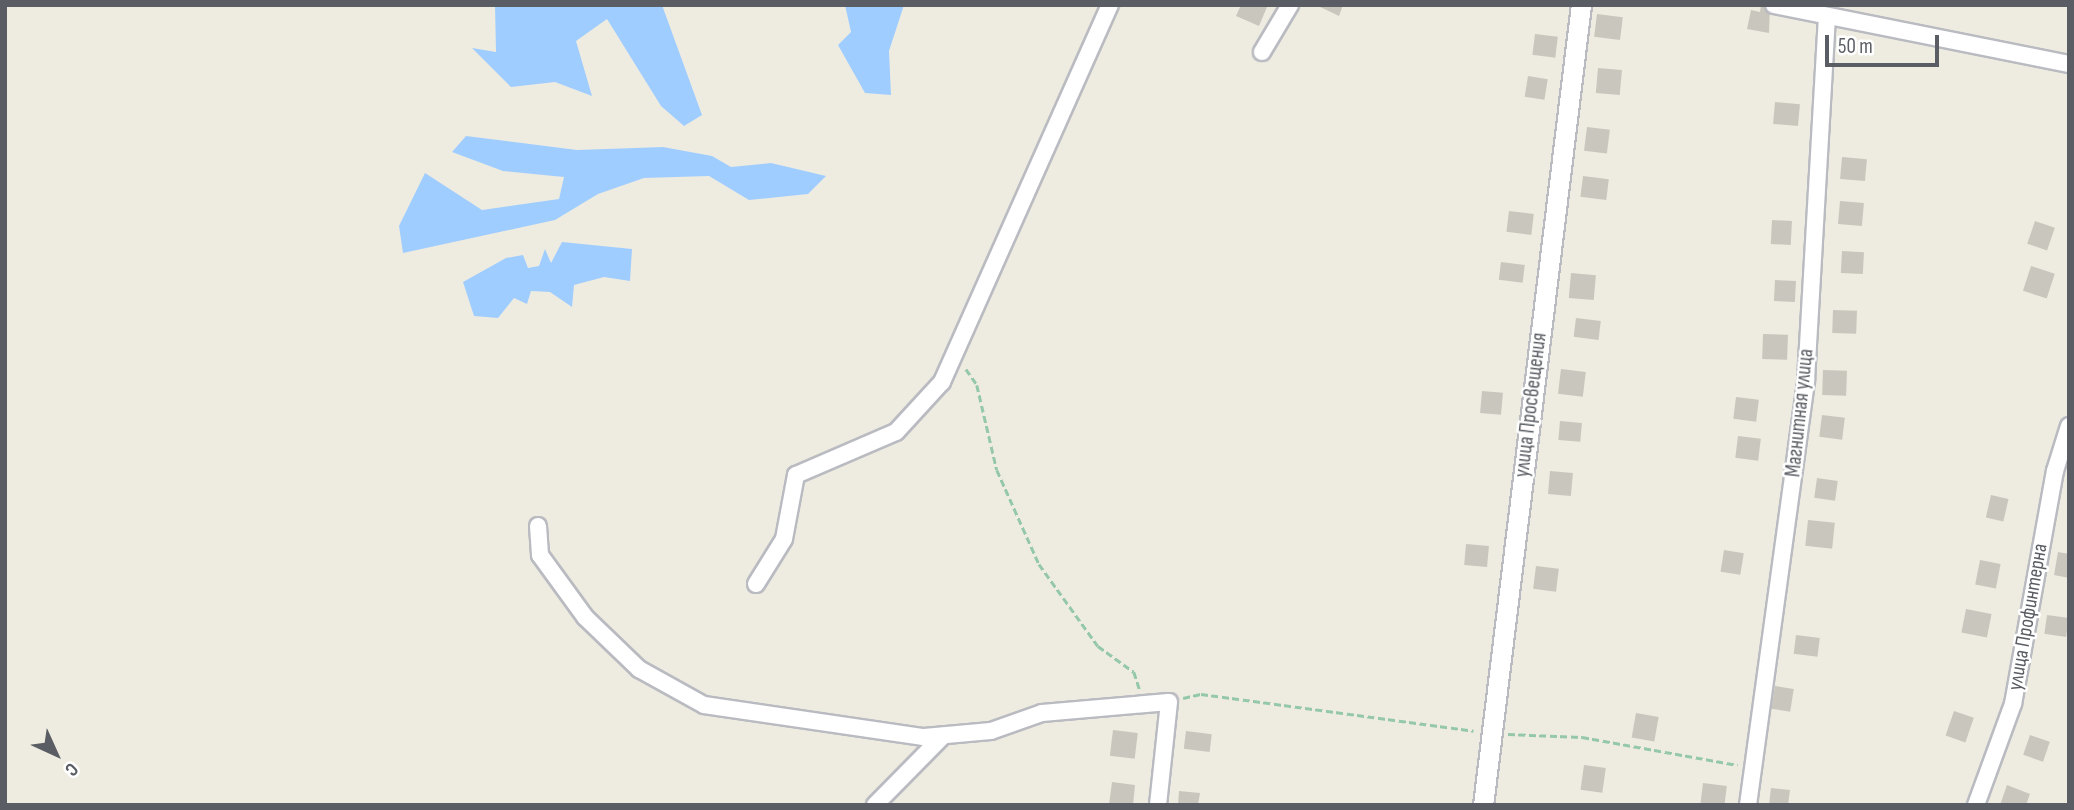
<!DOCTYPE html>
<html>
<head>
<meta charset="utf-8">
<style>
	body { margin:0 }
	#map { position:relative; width:2074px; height:810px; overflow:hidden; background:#eeece1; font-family:"Sofia Sans Condensed",sans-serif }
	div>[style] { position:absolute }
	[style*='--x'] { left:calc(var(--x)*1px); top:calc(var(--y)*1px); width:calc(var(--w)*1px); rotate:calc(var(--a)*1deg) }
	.water>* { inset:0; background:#a0cdff }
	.building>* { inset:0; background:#c9c6be; transform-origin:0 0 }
	.path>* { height:2.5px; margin-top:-1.25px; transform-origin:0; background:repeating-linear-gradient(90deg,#94c8a8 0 7px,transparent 0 10.5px) }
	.roads { filter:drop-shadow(2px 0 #b9bbc1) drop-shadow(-2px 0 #b9bbc1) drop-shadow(0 2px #b9bbc1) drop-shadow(0 -2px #b9bbc1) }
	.minor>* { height:16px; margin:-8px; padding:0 8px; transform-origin:8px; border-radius:8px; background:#fff }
	.tertiary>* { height:19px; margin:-9.5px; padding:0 9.5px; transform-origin:9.5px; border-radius:9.5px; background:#fff }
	span { translate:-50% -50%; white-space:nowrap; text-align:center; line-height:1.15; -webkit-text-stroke:5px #fff; paint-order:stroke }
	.street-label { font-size:21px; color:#5a5d63 }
	.frame { position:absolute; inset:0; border:7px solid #5a5d63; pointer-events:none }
	.north { position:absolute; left:21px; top:719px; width:70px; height:70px; -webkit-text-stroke:5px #fff; paint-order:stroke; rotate:135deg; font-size:19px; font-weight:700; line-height:28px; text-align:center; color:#5a5d63 }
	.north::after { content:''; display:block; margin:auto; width:24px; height:32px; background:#5a5d63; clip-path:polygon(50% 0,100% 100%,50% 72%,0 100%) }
	.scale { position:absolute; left:1825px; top:35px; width:114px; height:32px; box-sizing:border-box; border:4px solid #5a5d63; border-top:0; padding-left:9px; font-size:21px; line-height:24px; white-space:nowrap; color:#5a5d63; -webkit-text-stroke:5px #fff; paint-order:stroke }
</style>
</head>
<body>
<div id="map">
	<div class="water">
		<i style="clip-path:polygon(495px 5px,662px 5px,702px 115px,684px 126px,661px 106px,607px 19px,576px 41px,592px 96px,555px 82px,511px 87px,472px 48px,496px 52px)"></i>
		<i style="clip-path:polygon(845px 5px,904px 5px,889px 51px,891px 95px,865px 93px,838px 45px,851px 32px)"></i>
		<i style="clip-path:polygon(466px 136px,577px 150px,663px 147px,712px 156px,731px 167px,771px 163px,826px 176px,808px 194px,749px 200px,709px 176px,644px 178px,598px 194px,555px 220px,403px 253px,399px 226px,425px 173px,482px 210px,559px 199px,564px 177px,503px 171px,452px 152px)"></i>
		<i style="clip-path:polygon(562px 242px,632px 249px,630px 281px,604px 277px,574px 285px,572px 307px,550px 292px,531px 291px,527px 304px,514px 298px,498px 318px,474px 316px,463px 282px,506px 258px,523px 255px,528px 268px,539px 266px,545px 249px,551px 263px)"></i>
	</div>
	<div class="building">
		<i style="clip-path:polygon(1241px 5px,1267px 7px,1259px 26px,1236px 16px)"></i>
		<i style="clip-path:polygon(1316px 5px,1343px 5px,1339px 16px)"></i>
		<i style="clip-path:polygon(1761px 5px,1770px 6px,1769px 33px,1747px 29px,1751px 10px,1760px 12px)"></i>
		<i style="left:1597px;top:14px;width:26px;height:23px;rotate:7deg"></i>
		<i style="left:1535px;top:34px;width:23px;height:21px;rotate:7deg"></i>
		<i style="left:1598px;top:68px;width:24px;height:25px;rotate:5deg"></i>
		<i style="left:1528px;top:76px;width:20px;height:21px;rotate:9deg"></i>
		<i style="left:1775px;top:102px;width:25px;height:22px;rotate:5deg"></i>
		<i style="left:1587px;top:127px;width:23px;height:24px;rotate:7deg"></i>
		<i style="left:1842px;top:157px;width:25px;height:22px;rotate:5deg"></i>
		<i style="left:1583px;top:176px;width:26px;height:21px;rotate:7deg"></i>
		<i style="left:1840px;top:201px;width:24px;height:23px;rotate:5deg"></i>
		<i style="left:1509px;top:211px;width:25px;height:21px;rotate:7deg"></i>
		<i style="left:1772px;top:220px;width:20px;height:24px;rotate:3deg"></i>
		<i style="left:2035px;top:221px;width:21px;height:24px;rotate:19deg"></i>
		<i style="left:1842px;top:251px;width:22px;height:22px;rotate:3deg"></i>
		<i style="left:1501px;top:262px;width:24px;height:18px;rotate:7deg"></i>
		<i style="left:2031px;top:266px;width:25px;height:26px;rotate:18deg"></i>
		<i style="left:1571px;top:273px;width:25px;height:25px;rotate:5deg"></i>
		<i style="left:1775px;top:280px;width:21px;height:21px;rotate:3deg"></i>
		<i style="left:1833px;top:310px;width:24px;height:23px;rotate:2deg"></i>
		<i style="left:1576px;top:318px;width:25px;height:19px;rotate:7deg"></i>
		<i style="left:1763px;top:334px;width:25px;height:25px;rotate:2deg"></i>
		<i style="left:1561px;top:369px;width:25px;height:25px;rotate:7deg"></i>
		<i style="left:1823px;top:370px;width:24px;height:25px;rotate:2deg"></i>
		<i style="left:1482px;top:391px;width:21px;height:22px;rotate:5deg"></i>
		<i style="left:1736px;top:397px;width:23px;height:22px;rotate:7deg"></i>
		<i style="left:1822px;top:415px;width:23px;height:22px;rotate:7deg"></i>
		<i style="left:1560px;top:421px;width:22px;height:19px;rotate:5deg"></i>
		<i style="left:1738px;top:436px;width:23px;height:22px;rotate:7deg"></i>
		<i style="left:1550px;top:471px;width:23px;height:23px;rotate:5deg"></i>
		<i style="left:1817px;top:478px;width:21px;height:20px;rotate:8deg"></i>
		<i style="left:1991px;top:495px;width:18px;height:23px;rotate:13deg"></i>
		<i style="left:1808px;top:520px;width:27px;height:26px;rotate:6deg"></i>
		<i style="left:1466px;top:544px;width:23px;height:21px;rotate:5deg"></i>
		<i style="left:1724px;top:550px;width:20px;height:22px;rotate:9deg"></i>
		<i style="clip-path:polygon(2058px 552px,2069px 554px,2069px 578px,2054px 575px)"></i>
		<i style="left:1980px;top:560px;width:21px;height:25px;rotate:11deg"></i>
		<i style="left:1536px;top:566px;width:23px;height:23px;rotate:7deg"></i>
		<i style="left:1966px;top:609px;width:26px;height:24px;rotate:11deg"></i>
		<i style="left:2047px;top:615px;width:22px;height:19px;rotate:8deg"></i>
		<i style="left:1796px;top:635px;width:24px;height:19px;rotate:7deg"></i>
		<i style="left:1775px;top:686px;width:19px;height:23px;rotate:9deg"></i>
		<i style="left:1954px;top:711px;width:21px;height:26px;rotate:19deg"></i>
		<i style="left:1636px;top:713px;width:23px;height:25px;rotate:10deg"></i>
		<i style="left:1113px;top:730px;width:25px;height:26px;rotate:7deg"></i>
		<i style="left:1186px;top:731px;width:26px;height:18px;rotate:7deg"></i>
		<i style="left:2030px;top:735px;width:21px;height:21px;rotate:19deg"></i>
		<i style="left:1584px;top:765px;width:22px;height:25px;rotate:8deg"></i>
		<i style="clip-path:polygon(1112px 782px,1135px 785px,1133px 805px,1109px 805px)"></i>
		<i style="left:1703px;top:783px;width:24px;height:20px;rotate:7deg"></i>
		<i style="clip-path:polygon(2007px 785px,2030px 794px,2026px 805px,2000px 805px)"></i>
		<i style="clip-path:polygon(1771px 788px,1790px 790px,1788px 805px,1769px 805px)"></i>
		<i style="clip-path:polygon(1179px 791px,1200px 793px,1198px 805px,1178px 805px)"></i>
	</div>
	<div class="path">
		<i style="--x:966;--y:369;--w:19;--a:55"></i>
		<i style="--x:977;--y:385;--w:87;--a:76.8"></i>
		<i style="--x:997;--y:470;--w:103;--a:65.9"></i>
		<i style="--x:1039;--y:564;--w:101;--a:54.3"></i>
		<i style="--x:1098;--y:646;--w:44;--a:35.8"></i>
		<i style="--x:1134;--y:672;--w:20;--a:72"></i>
		<i style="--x:1183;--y:698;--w:18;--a:-13"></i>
		<i style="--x:1201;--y:694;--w:275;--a:7.7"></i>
		<i style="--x:1508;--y:734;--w:74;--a:2.3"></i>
		<i style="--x:1582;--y:737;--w:158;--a:10.2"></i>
	</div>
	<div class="roads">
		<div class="minor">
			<i style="--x:1774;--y:5;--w:301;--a:11.3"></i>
			<i style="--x:1262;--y:52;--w:55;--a:-59.2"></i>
			<i style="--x:538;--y:526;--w:29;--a:86"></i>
			<i style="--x:540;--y:555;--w:77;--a:54"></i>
			<i style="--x:585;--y:617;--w:75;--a:43.9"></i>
			<i style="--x:639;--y:669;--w:74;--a:29"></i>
			<i style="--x:704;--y:705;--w:222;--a:8.3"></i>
			<i style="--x:924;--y:737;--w:67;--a:-5.1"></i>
			<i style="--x:991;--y:731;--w:54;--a:-19.4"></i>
			<i style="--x:1042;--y:713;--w:127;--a:-5"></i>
			<i style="--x:1169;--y:702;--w:104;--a:96.1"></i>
			<i style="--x:756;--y:584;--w:53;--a:-58.1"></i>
			<i style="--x:784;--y:539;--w:65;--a:-79.4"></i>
			<i style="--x:796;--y:475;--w:109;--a:-23.3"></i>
			<i style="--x:896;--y:432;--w:68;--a:-47.4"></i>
			<i style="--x:942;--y:382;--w:413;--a:-66"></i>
			<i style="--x:875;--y:805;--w:97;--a:-45.4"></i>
			<i style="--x:1748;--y:805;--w:429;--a:-82.2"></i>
			<i style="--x:1806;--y:380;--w:362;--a:-86.7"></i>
			<i style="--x:1976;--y:805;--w:108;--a:-69.9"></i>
			<i style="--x:2013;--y:704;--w:237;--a:-79.8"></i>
			<i style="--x:2055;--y:471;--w:47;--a:-72.7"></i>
		</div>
		<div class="tertiary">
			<i style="--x:1483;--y:805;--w:806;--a:-83.02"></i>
		</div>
	</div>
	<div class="street-label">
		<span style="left:1531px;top:405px;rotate:-83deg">улица Просвещения</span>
		<span style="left:1800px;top:413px;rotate:-84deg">Магнитная улица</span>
		<span style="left:2028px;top:617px;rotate:-80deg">улица Профинтерна</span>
	</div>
	<div class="frame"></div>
	<div class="north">С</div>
	<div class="scale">50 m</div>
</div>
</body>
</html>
